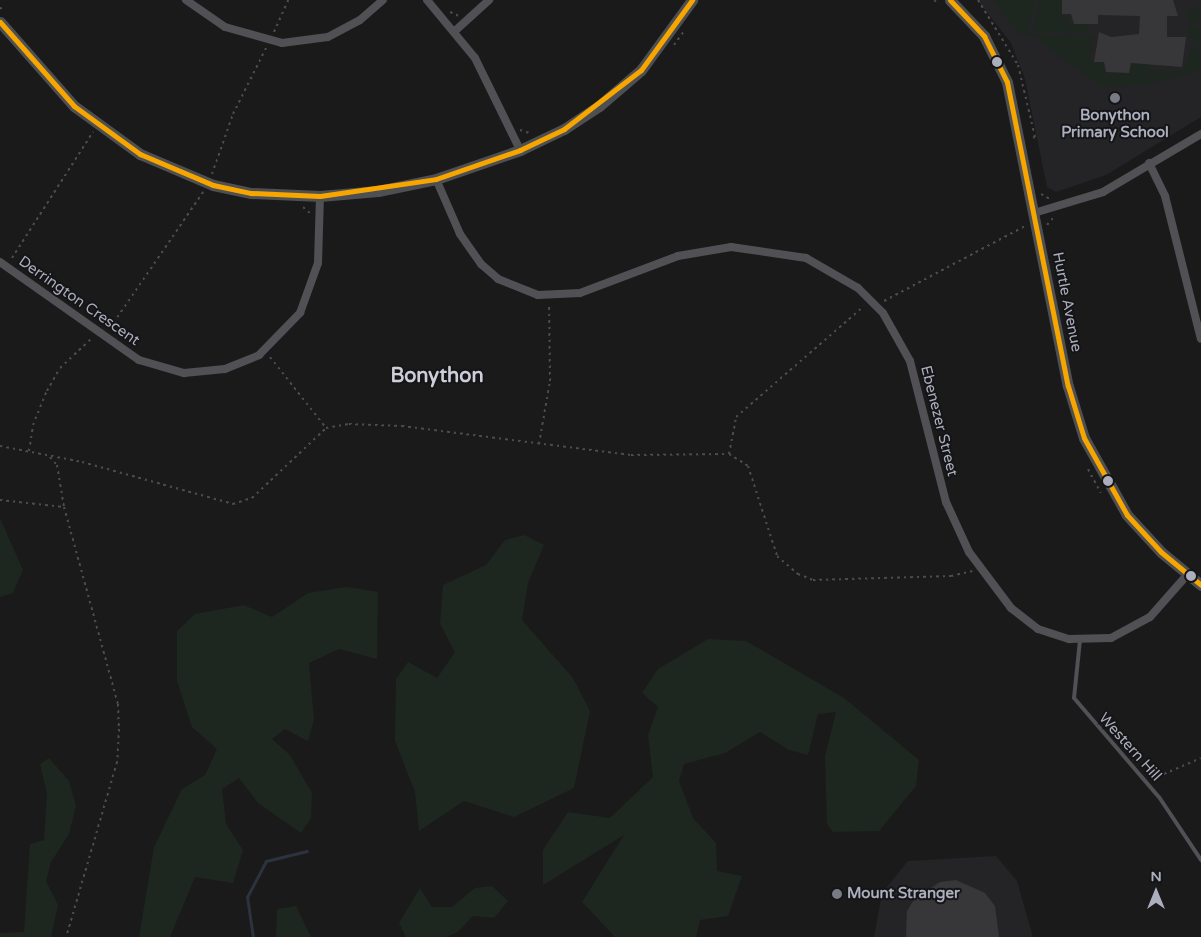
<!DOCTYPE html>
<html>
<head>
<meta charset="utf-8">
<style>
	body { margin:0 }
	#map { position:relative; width:1201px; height:937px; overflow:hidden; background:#1a1a1b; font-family:"Varela Round",sans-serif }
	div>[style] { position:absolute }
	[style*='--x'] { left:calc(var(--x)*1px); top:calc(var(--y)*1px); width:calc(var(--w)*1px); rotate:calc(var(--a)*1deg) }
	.built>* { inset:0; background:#242427 }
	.green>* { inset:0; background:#1e2620 }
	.round { border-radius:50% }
	.stream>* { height:3px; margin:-1.5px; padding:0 1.5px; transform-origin:1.5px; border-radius:1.5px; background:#2c333e }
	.building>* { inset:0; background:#373739 }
	.path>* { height:2px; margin-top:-1px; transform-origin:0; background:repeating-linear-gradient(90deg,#4b4b50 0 2.5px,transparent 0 6.5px) }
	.lane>* { height:4px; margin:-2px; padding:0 2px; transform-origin:2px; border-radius:2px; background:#505055 }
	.street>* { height:8px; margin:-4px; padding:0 4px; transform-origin:4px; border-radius:4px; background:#505055 }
	.secondary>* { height:11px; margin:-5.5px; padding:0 5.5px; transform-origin:5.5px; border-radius:5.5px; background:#4e4f53 }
	.bus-1>* { height:5px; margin:-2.5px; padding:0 2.5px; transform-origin:2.5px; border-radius:2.5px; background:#f7a600 }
	.dots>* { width:14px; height:14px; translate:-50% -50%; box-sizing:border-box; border:2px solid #151417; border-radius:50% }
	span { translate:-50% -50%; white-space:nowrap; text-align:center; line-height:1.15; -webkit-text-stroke:4px #151417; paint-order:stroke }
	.poi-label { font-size:15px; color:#abaebc; font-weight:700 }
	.left { translate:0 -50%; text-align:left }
	.street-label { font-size:15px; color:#abaebc }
	.district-label { font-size:20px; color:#cdced8; font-weight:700 }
	.north { position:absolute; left:1131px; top:867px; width:50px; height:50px; -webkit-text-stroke:4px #151417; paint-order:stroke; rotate:0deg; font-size:14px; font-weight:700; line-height:20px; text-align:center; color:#abaebc }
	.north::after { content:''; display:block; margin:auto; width:18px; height:22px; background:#abaebc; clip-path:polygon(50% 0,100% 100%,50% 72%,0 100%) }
</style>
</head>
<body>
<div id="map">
	<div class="built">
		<i style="clip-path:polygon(977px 0,1201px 0,1201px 117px,1106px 175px,1056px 192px,1047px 187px,1025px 79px,1011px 43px)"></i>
		<i style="clip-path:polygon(996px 856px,1017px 881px,1033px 937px,874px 937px,882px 893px,908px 861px)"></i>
	</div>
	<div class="green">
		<i style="clip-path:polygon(992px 0,1036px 0,1026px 36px,1022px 36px)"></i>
		<i style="clip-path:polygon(1039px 0,1062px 0,1063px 17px,1070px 17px,1070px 24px,1087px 24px,1087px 33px,1032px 31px)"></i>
		<i class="round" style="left:1186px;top:8px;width:16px;height:16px"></i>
		<i style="clip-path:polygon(1188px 26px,1201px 26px,1201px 49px,1188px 35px)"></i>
		<i style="clip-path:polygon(1029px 34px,1094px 36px,1089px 62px,1104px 62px,1104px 70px,1116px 76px,1149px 55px,1149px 70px,1178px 67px,1149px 75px,1185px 69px,1192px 45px,1201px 53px,1201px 70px,1145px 85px,1102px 87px)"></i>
		<i style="clip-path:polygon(0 518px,23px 570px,13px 593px,0 597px)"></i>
		<i style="clip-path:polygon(524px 535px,544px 545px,528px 583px,522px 620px,573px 678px,590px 711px,574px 788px,514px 817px,464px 801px,419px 831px,415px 792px,395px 741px,396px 679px,408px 662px,437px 678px,455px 652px,440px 624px,443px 585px,486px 565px,505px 540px)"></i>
		<i style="clip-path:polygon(347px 587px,378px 592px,377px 659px,339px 649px,309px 663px,314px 720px,308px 741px,285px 729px,272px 739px,290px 755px,312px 793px,311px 818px,301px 833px,258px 803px,239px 778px,222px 789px,226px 824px,243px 850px,233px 883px,195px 877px,170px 937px,139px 937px,154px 847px,182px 789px,205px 775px,217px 749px,192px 727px,177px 681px,177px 631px,195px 614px,244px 605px,272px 617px,308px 593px)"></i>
		<i style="clip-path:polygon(708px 639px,746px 641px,844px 698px,919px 760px,916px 786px,879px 831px,833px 832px,827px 824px,825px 756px,836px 712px,818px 714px,808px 755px,789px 750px,760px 732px,725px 753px,684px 764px,679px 781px,693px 818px,716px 843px,717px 871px,742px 876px,728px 916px,700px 920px,696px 937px,615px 937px,582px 902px,624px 835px,543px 885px,543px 850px,568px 812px,610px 818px,653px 777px,648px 735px,658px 707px,642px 693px,658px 669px)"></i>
		<i style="clip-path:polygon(49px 758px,69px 781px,76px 806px,69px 834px,51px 862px,46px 881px,58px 905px,51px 937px,0 937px,0 933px,24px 932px,30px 844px,44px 840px,47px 794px,40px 764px)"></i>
		<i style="clip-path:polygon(492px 886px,508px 901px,494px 918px,473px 916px,458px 932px,446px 937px,406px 937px,399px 923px,420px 888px,432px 907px,452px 907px,475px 888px)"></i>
		<i style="clip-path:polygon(296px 906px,311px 937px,276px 937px,277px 909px)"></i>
	</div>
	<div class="stream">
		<i style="--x:253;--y:937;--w:40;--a:-98.5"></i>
		<i style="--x:247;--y:897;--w:41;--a:-62.2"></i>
		<i style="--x:266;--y:861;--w:42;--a:-13.7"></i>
	</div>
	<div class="building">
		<i style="clip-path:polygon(1062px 0,1173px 0,1178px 16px,1167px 16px,1167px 37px,1186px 37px,1182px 67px,1131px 63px,1129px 73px,1106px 72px,1104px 62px,1094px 62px,1099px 32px,1111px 37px,1139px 34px,1140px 16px,1098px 15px,1098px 24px,1074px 24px,1071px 14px,1062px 14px)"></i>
		<i style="clip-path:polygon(956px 880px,985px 893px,995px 906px,999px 937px,906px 937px,907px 911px,915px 898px,940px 882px)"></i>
	</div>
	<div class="path">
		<i style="--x:934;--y:0;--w:6;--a:39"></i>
		<i style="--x:978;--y:0;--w:76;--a:58.4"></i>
		<i style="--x:1018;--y:65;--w:74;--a:76.7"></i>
		<i style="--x:1035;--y:137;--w:6;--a:162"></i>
		<i style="--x:0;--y:7;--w:5;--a:53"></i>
		<i style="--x:450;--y:12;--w:10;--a:24"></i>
		<i style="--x:274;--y:32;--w:35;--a:-66"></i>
		<i style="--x:674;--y:45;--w:19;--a:-54"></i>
		<i style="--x:520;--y:130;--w:9;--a:18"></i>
		<i style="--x:212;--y:174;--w:64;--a:-70.7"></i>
		<i style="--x:233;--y:114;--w:74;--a:-63.4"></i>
		<i style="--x:1041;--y:194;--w:10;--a:29"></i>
		<i style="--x:303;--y:207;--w:11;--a:41"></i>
		<i style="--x:1047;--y:225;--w:11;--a:-49"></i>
		<i style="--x:12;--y:258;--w:150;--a:-57.3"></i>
		<i style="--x:884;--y:301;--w:160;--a:-28"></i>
		<i style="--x:110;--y:328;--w:165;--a:-55.6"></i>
		<i style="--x:270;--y:357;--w:90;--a:51.7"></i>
		<i style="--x:539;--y:444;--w:64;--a:-80.1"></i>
		<i style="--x:550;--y:381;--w:78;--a:-90.7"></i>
		<i style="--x:0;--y:446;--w:84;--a:11"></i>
		<i style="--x:82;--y:462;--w:157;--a:15.5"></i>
		<i style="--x:233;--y:504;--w:20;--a:-18"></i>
		<i style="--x:252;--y:498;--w:102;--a:-43.4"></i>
		<i style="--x:326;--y:428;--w:23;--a:-10"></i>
		<i style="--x:349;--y:424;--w:53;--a:2.2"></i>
		<i style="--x:402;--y:426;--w:231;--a:7.2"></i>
		<i style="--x:631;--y:455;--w:98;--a:-0.6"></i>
		<i style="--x:729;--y:454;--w:22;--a:32"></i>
		<i style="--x:748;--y:466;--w:95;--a:72.1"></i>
		<i style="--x:777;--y:556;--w:28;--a:41"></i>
		<i style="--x:798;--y:574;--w:16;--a:22"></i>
		<i style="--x:813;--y:580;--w:138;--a:-1.7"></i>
		<i style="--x:951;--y:576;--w:22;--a:-13"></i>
		<i style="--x:29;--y:451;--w:26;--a:-81"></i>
		<i style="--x:33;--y:425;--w:37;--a:-68"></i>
		<i style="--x:47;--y:391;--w:26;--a:-61"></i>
		<i style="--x:60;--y:368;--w:42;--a:-43.1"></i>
		<i style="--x:729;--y:454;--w:38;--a:-79"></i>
		<i style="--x:736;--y:417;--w:169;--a:-40.9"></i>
		<i style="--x:50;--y:457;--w:11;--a:49"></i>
		<i style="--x:57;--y:465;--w:43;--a:80.5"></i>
		<i style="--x:64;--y:507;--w:204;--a:74.7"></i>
		<i style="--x:118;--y:704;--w:25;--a:88"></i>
		<i style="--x:119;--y:729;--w:33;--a:93"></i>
		<i style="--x:117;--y:762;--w:182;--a:106.2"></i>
		<i style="--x:1088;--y:469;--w:27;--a:62"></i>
		<i style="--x:0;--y:500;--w:64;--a:6.2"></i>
		<i style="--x:1152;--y:779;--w:53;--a:-23.2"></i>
	</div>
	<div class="lane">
		<i style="--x:1080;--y:640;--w:58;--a:95.9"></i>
		<i style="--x:1074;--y:698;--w:130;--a:49.4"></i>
		<i style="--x:1159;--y:797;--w:76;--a:56.3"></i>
	</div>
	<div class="street">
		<i style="--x:186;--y:0;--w:47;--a:34.7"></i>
		<i style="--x:225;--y:27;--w:59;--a:15.7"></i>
		<i style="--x:282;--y:43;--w:46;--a:-7.4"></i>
		<i style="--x:328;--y:37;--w:36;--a:-28"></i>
		<i style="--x:360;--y:20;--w:30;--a:-41"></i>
		<i style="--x:427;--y:0;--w:75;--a:50.4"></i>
		<i style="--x:475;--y:58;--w:102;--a:63.9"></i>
		<i style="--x:456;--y:30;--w:45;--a:-42.3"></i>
		<i style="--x:1149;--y:163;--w:37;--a:64"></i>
		<i style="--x:1165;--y:196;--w:147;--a:75.9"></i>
		<i style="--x:436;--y:179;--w:60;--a:66.4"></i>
		<i style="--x:460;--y:234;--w:37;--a:55"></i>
		<i style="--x:481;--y:264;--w:23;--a:41"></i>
		<i style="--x:498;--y:279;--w:43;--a:21.8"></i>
		<i style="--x:538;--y:295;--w:42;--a:-2.7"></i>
		<i style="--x:580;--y:293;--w:105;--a:-20.7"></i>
		<i style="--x:678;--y:256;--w:54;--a:-9.6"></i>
		<i style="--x:731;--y:247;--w:76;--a:8.3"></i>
		<i style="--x:806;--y:258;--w:60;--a:30"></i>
		<i style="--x:858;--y:288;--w:35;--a:45"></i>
		<i style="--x:883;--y:313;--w:55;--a:60.6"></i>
		<i style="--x:910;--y:361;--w:146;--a:75.7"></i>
		<i style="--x:946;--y:502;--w:55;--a:65.3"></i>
		<i style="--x:969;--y:552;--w:70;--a:53.1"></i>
		<i style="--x:1011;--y:608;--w:34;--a:38"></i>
		<i style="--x:1038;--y:629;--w:33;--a:18"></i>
		<i style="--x:1069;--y:639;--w:42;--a:-1.4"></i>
		<i style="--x:1111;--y:638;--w:44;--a:-28.3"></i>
		<i style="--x:1150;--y:617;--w:56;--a:-48.6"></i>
		<i style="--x:1034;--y:213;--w:72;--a:-16.9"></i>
		<i style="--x:1103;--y:192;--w:114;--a:-30.6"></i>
		<i style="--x:0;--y:262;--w:170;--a:35.2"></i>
		<i style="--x:139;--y:360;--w:47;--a:16.1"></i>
		<i style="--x:184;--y:373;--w:41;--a:-5.6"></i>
		<i style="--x:225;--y:369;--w:37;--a:-22"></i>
		<i style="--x:259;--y:355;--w:59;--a:-45.7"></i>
		<i style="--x:300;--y:313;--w:53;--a:-70.2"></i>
		<i style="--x:318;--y:263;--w:67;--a:-88.3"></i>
	</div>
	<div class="secondary">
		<i style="--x:950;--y:0;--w:50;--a:46.6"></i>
		<i style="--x:984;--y:36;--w:51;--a:63.4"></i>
		<i style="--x:1007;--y:82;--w:310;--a:78.7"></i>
		<i style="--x:1068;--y:386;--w:54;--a:72.9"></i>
		<i style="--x:1084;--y:438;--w:88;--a:60.8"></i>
		<i style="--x:1127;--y:515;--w:50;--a:47.4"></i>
		<i style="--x:1161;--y:552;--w:52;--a:39.5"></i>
		<i style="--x:0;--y:22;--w:112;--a:48.6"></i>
		<i style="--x:74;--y:106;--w:82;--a:36"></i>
		<i style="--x:140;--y:154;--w:79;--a:23"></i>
		<i style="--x:213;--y:185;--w:39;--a:12"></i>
		<i style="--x:251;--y:193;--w:69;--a:2.5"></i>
		<i style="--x:320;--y:196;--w:58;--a:-4.9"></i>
		<i style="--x:378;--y:191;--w:59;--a:-11.7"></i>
		<i style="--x:436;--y:179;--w:89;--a:-19"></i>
		<i style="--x:520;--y:150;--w:49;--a:-25.5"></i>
		<i style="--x:564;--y:129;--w:42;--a:-33.3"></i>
		<i style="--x:599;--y:106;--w:55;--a:-40.6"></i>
		<i style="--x:641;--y:70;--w:87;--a:-53.9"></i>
	</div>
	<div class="bus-1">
		<i style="--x:950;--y:0;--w:50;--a:46.6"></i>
		<i style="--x:984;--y:36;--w:51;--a:63.4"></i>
		<i style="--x:1007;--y:82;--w:310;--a:78.7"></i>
		<i style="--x:1068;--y:386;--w:54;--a:72.9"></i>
		<i style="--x:1084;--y:438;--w:88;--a:60.8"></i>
		<i style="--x:1127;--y:515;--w:50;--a:47.4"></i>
		<i style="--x:1161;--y:552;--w:52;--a:39.5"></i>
		<i style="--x:0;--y:22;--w:112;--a:48.6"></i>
		<i style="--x:74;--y:106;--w:82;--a:36"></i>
		<i style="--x:140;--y:154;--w:79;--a:23"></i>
		<i style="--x:213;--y:185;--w:39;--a:12"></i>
		<i style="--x:251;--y:193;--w:69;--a:2.5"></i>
		<i style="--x:320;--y:196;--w:117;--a:-8.3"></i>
		<i style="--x:436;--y:179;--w:89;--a:-19"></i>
		<i style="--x:520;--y:150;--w:49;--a:-25.5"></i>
		<i style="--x:564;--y:129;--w:97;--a:-37.5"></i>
		<i style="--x:641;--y:70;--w:87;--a:-53.9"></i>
	</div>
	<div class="dots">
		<i style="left:997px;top:62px;background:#abaebc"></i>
		<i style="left:1115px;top:98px;background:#787a84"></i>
		<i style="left:1108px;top:481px;background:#abaebc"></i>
		<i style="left:1191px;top:576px;background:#abaebc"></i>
		<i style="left:837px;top:894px;background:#787a84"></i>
	</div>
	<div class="poi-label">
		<span style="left:1115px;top:124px">Bonython<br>Primary School</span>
		<span class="left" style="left:847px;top:894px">Mount Stranger</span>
	</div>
	<div class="street-label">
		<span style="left:79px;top:301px;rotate:35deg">Derrington Crescent</span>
		<span style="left:1067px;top:302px;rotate:79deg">Hurtle Avenue</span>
		<span style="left:939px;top:421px;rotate:76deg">Ebenezer Street</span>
		<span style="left:1130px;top:747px;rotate:48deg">Western Hill</span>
	</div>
	<div class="district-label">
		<span style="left:437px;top:376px">Bonython</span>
	</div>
	<div class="north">N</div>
</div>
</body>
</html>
